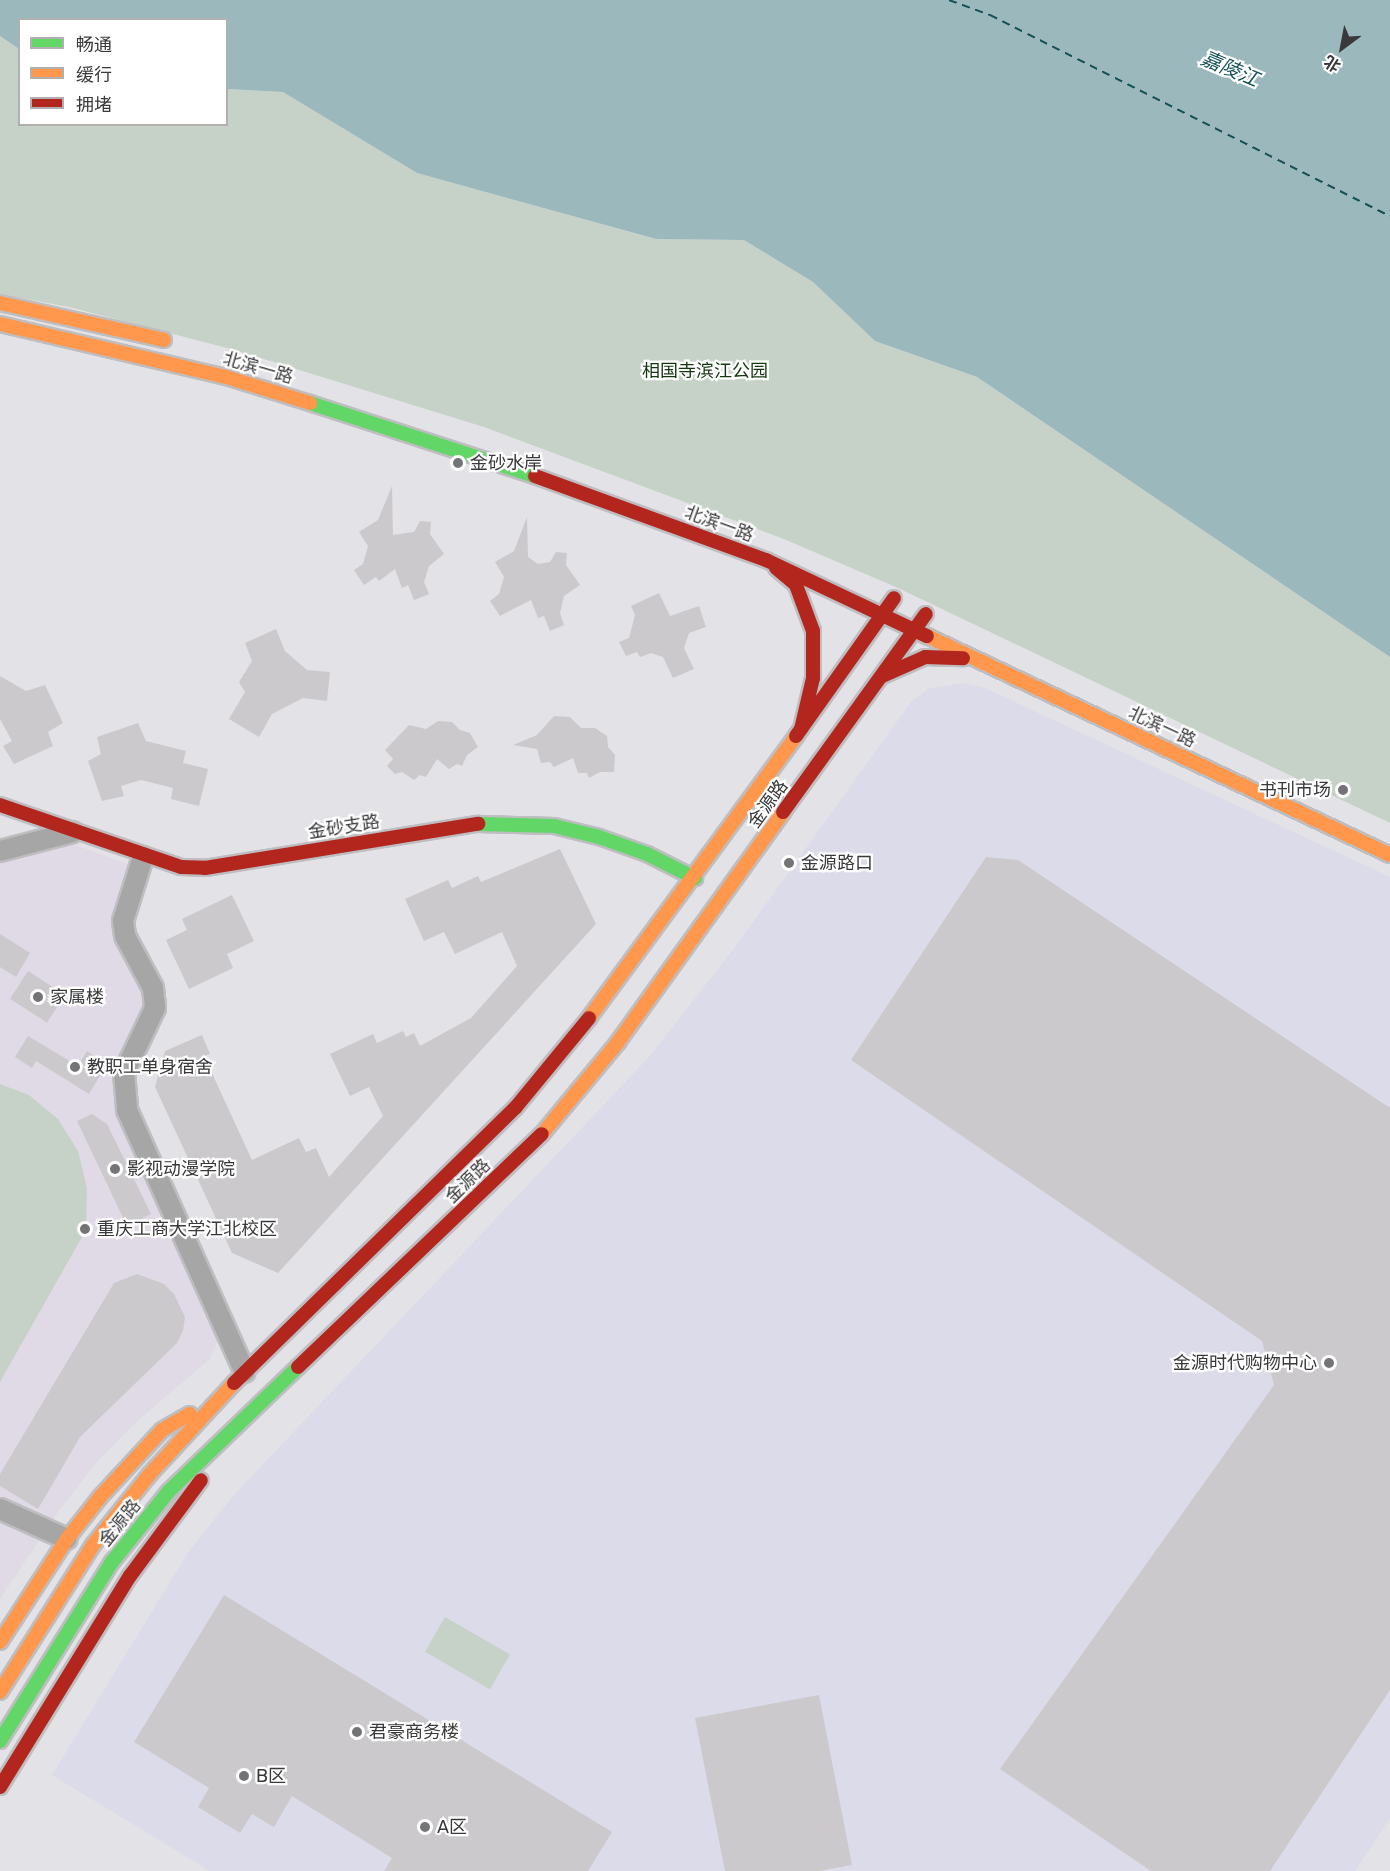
<!DOCTYPE html>
<html>
<head>
<meta charset="utf-8">
<style>
	body { margin:0 }
	#map { position:relative; width:1390px; height:1871px; overflow:hidden; background:#e2e2e7; font-family:Rubik,"Noto Sans SC",sans-serif }
	div>[style] { position:absolute }
	[style*='--x'] { left:calc(var(--x)*1px); top:calc(var(--y)*1px); width:calc(var(--w)*1px); rotate:calc(var(--a)*1deg) }
	.commercial>* { inset:0; background:#dcdbe9 }
	.education>* { inset:0; background:#e0dae7 }
	.green>* { inset:0; background:#c6d2c7; transform-origin:0 0 }
	.water>* { inset:0; background:#9bb8bc }
	.ferry>* { height:1.5px; margin-top:-0.75px; transform-origin:0; background:repeating-linear-gradient(90deg,#145155 0 8px,transparent 0 14px) }
	.building>* { inset:0; background:#cbc9cc; transform-origin:0 0 }
	.roads { filter:drop-shadow(2px 0 #bebec1) drop-shadow(-2px 0 #bebec1) drop-shadow(0 2px #bebec1) drop-shadow(0 -2px #bebec1) }
	.street>* { height:20px; margin:-10px; padding:0 10px; transform-origin:10px; border-radius:10px; background:#a6a6a6 }
	.fast>* { height:14px; margin:-7px; padding:0 7px; transform-origin:7px; border-radius:7px; background:#63d668 }
	.slow>* { height:14px; margin:-7px; padding:0 7px; transform-origin:7px; border-radius:7px; background:#ff974d }
	.jam>* { height:14px; margin:-7px; padding:0 7px; transform-origin:7px; border-radius:7px; background:#b3261e }
	.dots>* { width:16px; height:16px; translate:-50% -50%; box-sizing:border-box; border:3px solid #fff; border-radius:50% }
	span { translate:-50% -50%; white-space:nowrap; text-align:center; line-height:1.15; -webkit-text-stroke:4.5px #fff; paint-order:stroke }
	.street-label { font-size:18px; color:#39393c }
	.park-label { font-size:18px; color:#153710 }
	.poi-label { font-size:18px; color:#39393c }
	.left { translate:0 -50%; text-align:left }
	.right { translate:-100% -50%; text-align:right }
	.water-label { font-size:20px; color:#145155; font-style:italic }
	.legend { position:absolute; left:18px; top:18px; width:210px; height:108px; box-sizing:border-box; background:#fff; border:2px solid #b0b0b1; margin:0; padding:8px 10px; list-style:none; font-size:18px; color:#39393c }
	.legend li { display:flex; align-items:center; gap:12px; height:30px }
	.legend b { width:30px; border:2px solid #b0b0b1 }
	.north { position:absolute; left:1312px; top:18px; width:60px; height:60px; -webkit-text-stroke:4px #fff; paint-order:stroke; rotate:212deg; font-size:16px; font-weight:700; line-height:24px; text-align:center; color:#39393c }
	.north::after { content:''; display:block; margin:auto; width:21px; height:27px; background:#39393c; clip-path:polygon(50% 0,100% 100%,50% 72%,0 100%) }
</style>
</head>
<body>
<div id="map">
	<div class="commercial">
		<i style="clip-path:polygon(963px 683px,985px 688px,1390px 877px,1390px 1818px,1355px 1871px,210px 1871px,52px 1775px,189px 1551px,233px 1496px,650px 1056px,735px 947px,911px 702px,927px 689px)"></i>
	</div>
	<div class="education">
		<i style="clip-path:polygon(70px 843px,131px 865px,114px 920px,145px 988px,146px 1007px,136px 1035px,115px 1064px,114px 1093px,121px 1120px,218px 1340px,210px 1359px,137px 1421px,96px 1463px,58px 1512px,0 1599px,0 861px)"></i>
	</div>
	<div class="green">
		<i style="clip-path:polygon(0 36px,19px 49px,20px 124px,226px 124px,227px 89px,283px 92px,417px 173px,655px 239px,744px 240px,813px 282px,875px 341px,977px 377px,1390px 657px,1390px 823px,898px 588px,784px 539px,484px 427px,231px 349px,69px 307px,0 294px)"></i>
		<i style="clip-path:polygon(0 1084px,29px 1095px,58px 1119px,78px 1151px,87px 1188px,86px 1230px,0 1382px)"></i>
		<i style="left:445px;top:1617px;width:75px;height:40px;rotate:30deg"></i>
	</div>
	<div class="water">
		<i style="clip-path:polygon(0 0,1390px 0,1390px 657px,977px 377px,875px 341px,813px 282px,744px 240px,656px 239px,417px 173px,283px 92px,227px 89px,226px 20px,20px 20px,19px 49px,0 36px)"></i>
	</div>
	<div class="ferry">
		<i style="--x:949;--y:0;--w:44;--a:20.1"></i>
		<i style="--x:990;--y:15;--w:448;--a:26.7"></i>
	</div>
	<div class="building">
		<i style="clip-path:polygon(392px 486px,393px 535px,414px 532px,420px 521px,431px 522px,430px 534px,444px 554px,429px 566px,424px 582px,429px 594px,414px 600px,408px 585px,402px 588px,395px 569px,379px 581px,376px 577px,364px 585px,354px 570px,363px 564px,368px 546px,359px 532px,378px 520px)"></i>
		<i style="clip-path:polygon(527px 517px,528px 557px,538px 564px,550px 562px,556px 552px,567px 553px,566px 565px,580px 585px,564px 596px,560px 613px,564px 625px,550px 631px,544px 616px,538px 618px,531px 600px,500px 616px,490px 601px,499px 594px,504px 577px,495px 562px,514px 551px)"></i>
		<i style="clip-path:polygon(659px 593px,670px 616px,699px 606px,706px 627px,689px 633px,684px 648px,694px 669px,673px 678px,663px 657px,651px 653px,640px 657px,637px 652px,626px 656px,619px 642px,629px 638px,635px 615px,631px 606px)"></i>
		<i style="clip-path:polygon(276px 629px,285px 651px,307px 670px,330px 672px,327px 701px,303px 698px,272px 714px,259px 737px,229px 719px,245px 692px,239px 682px,252px 661px,245px 643px)"></i>
		<i style="clip-path:polygon(0 676px,26px 691px,45px 685px,63px 723px,48px 732px,53px 746px,14px 764px,3px 746px,12px 741px,0 719px)"></i>
		<i style="clip-path:polygon(554px 716px,570px 717px,581px 728px,595px 728px,607px 736px,608px 747px,615px 755px,614px 772px,600px 772px,589px 778px,587px 773px,578px 773px,573px 758px,554px 767px,550px 762px,541px 763px,537px 749px,513px 745px,537px 735px)"></i>
		<i style="clip-path:polygon(438px 721px,452px 722px,460px 730px,470px 733px,478px 747px,467px 755px,462px 766px,457px 764px,449px 769px,437px 759px,426px 777px,420px 775px,414px 780px,402px 772px,395px 774px,387px 766px,393px 759px,385px 750px,409px 725px,426px 729px)"></i>
		<i style="clip-path:polygon(138px 723px,146px 741px,186px 751px,183px 763px,208px 769px,199px 806px,171px 799px,173px 788px,141px 780px,121px 786px,124px 796px,102px 801px,88px 761px,101px 754px,97px 737px)"></i>
		<i style="clip-path:polygon(560px 849px,596px 924px,278px 1273px,232px 1253px,155px 1087px,165px 1051px,202px 1035px,210px 1054px,204px 1056px,252px 1160px,299px 1138px,306px 1152px,316px 1148px,329px 1177px,383px 1116px,369px 1087px,350px 1096px,330px 1054px,373px 1034px,377px 1043px,403px 1031px,406px 1037px,414px 1033px,420px 1046px,471px 1018px,517px 966px,502px 932px,455px 954px,444px 932px,424px 941px,405px 899px,448px 880px,452px 888px,478px 876px,481px 882px)"></i>
		<i style="clip-path:polygon(986px 857px,1018px 860px,1390px 1108px,1390px 1690px,1270px 1871px,1151px 1871px,1000px 1769px,1274px 1385px,1262px 1341px,851px 1060px)"></i>
		<i style="clip-path:polygon(232px 895px,254px 941px,227px 954px,233px 968px,189px 989px,166px 940px,187px 930px,182px 919px)"></i>
		<i style="clip-path:polygon(0 934px,30px 953px,16px 977px,0 967px)"></i>
		<i style="left:28px;top:971px;width:44px;height:33px;rotate:33deg"></i>
		<i style="clip-path:polygon(28px 1036px,78px 1066px,87px 1051px,107px 1064px,89px 1094px,36px 1061px,32px 1068px,15px 1057px)"></i>
		<i style="clip-path:polygon(92px 1114px,107px 1124px,151px 1214px,127px 1226px,77px 1121px)"></i>
		<i style="clip-path:polygon(137px 1274px,164px 1284px,174px 1294px,185px 1317px,183px 1331px,177px 1343px,80px 1437px,38px 1509px,0 1486px,0 1474px,114px 1283px)"></i>
		<i style="clip-path:polygon(224px 1595px,612px 1832px,588px 1871px,384px 1871px,392px 1858px,292px 1796px,274px 1827px,252px 1814px,240px 1833px,198px 1807px,209px 1788px,134px 1742px)"></i>
		<i style="clip-path:polygon(819px 1695px,852px 1865px,818px 1871px,725px 1871px,695px 1718px)"></i>
	</div>
	<div class="roads">
		<div class="street">
			<i style="--x:0;--y:851;--w:75;--a:-14.6"></i>
			<i style="--x:143;--y:857;--w:67;--a:107.4"></i>
			<i style="--x:123;--y:921;--w:15;--a:82"></i>
			<i style="--x:125;--y:936;--w:59;--a:61.7"></i>
			<i style="--x:153;--y:988;--w:20;--a:84"></i>
			<i style="--x:155;--y:1008;--w:72;--a:115.5"></i>
			<i style="--x:124;--y:1073;--w:37;--a:85"></i>
			<i style="--x:127;--y:1110;--w:287;--a:65.8"></i>
			<i style="--x:0;--y:1509;--w:73;--a:24.1"></i>
		</div>
		<div class="fast">
			<i style="--x:310;--y:403;--w:237;--a:18"></i>
			<i style="--x:478;--y:824;--w:76;--a:1.5"></i>
			<i style="--x:554;--y:826;--w:46;--a:13.7"></i>
			<i style="--x:599;--y:837;--w:51;--a:19.5"></i>
			<i style="--x:647;--y:854;--w:54;--a:26.6"></i>
			<i style="--x:0;--y:1741;--w:211;--a:-58"></i>
			<i style="--x:112;--y:1562;--w:90;--a:-51.3"></i>
			<i style="--x:168;--y:1492;--w:180;--a:-43.9"></i>
		</div>
		<div class="slow">
			<i style="--x:0;--y:303;--w:168;--a:12.7"></i>
			<i style="--x:0;--y:324;--w:232;--a:13.2"></i>
			<i style="--x:226;--y:377;--w:88;--a:17.2"></i>
			<i style="--x:927;--y:636;--w:512;--a:25.31"></i>
			<i style="--x:589;--y:1018;--w:350;--a:-53.7"></i>
			<i style="--x:542;--y:1134;--w:119;--a:-50.4"></i>
			<i style="--x:618;--y:1042;--w:283;--a:-54.3"></i>
			<i style="--x:0;--y:1642;--w:123;--a:-57"></i>
			<i style="--x:67;--y:1539;--w:53;--a:-51.8"></i>
			<i style="--x:100;--y:1497;--w:91;--a:-47.2"></i>
			<i style="--x:162;--y:1430;--w:32;--a:-30"></i>
			<i style="--x:0;--y:1692;--w:174;--a:-57.7"></i>
			<i style="--x:93;--y:1545;--w:90;--a:-51.3"></i>
			<i style="--x:149;--y:1475;--w:125;--a:-47.3"></i>
		</div>
		<div class="jam">
			<i style="--x:535;--y:476;--w:246;--a:20"></i>
			<i style="--x:766;--y:560;--w:178;--a:25.3"></i>
			<i style="--x:776;--y:568;--w:26;--a:40"></i>
			<i style="--x:796;--y:585;--w:49;--a:69.7"></i>
			<i style="--x:813;--y:631;--w:47;--a:90"></i>
			<i style="--x:813;--y:678;--w:52;--a:103.2"></i>
			<i style="--x:882;--y:676;--w:47;--a:-23.8"></i>
			<i style="--x:925;--y:657;--w:38;--a:2"></i>
			<i style="--x:796;--y:736;--w:169;--a:-54.6"></i>
			<i style="--x:0;--y:805;--w:191;--a:18.9"></i>
			<i style="--x:181;--y:867;--w:24;--a:2"></i>
			<i style="--x:205;--y:868;--w:277;--a:-9.2"></i>
			<i style="--x:783;--y:812;--w:244;--a:-54.2"></i>
			<i style="--x:298;--y:1367;--w:337;--a:-43.7"></i>
			<i style="--x:234;--y:1383;--w:395;--a:-44.4"></i>
			<i style="--x:516;--y:1107;--w:115;--a:-50.6"></i>
			<i style="--x:0;--y:1787;--w:248;--a:-58.4"></i>
			<i style="--x:130;--y:1576;--w:119;--a:-53.5"></i>
		</div>
	</div>
	<div class="dots">
		<i style="left:458px;top:463px;background:#747478"></i>
		<i style="left:1343px;top:790px;background:#747478"></i>
		<i style="left:789px;top:863px;background:#747478"></i>
		<i style="left:38px;top:997px;background:#747478"></i>
		<i style="left:75px;top:1067px;background:#747478"></i>
		<i style="left:115px;top:1169px;background:#747478"></i>
		<i style="left:85px;top:1229px;background:#747478"></i>
		<i style="left:1329px;top:1363px;background:#747478"></i>
		<i style="left:357px;top:1732px;background:#747478"></i>
		<i style="left:244px;top:1776px;background:#747478"></i>
		<i style="left:425px;top:1827px;background:#747478"></i>
	</div>
	<div class="street-label">
		<span style="left:258px;top:368px;rotate:16deg">北滨一路</span>
		<span style="left:719px;top:524px;rotate:20deg">北滨一路</span>
		<span style="left:1162px;top:727px;rotate:25deg">北滨一路</span>
		<span style="left:768px;top:804px;rotate:-54deg">金源路</span>
		<span style="left:344px;top:827px;rotate:-9deg">金砂支路</span>
		<span style="left:468px;top:1181px;rotate:-44deg">金源路</span>
		<span style="left:120px;top:1523px;rotate:-51deg">金源路</span>
	</div>
	<div class="park-label">
		<span style="left:705px;top:371px">相国寺滨江公园</span>
	</div>
	<div class="poi-label">
		<span class="left" style="left:470px;top:463px">金砂水岸</span>
		<span class="right" style="left:1331px;top:790px">书刊市场</span>
		<span class="left" style="left:801px;top:863px">金源路口</span>
		<span class="left" style="left:50px;top:997px">家属楼</span>
		<span class="left" style="left:87px;top:1067px">教职工单身宿舍</span>
		<span class="left" style="left:127px;top:1169px">影视动漫学院</span>
		<span class="left" style="left:97px;top:1229px">重庆工商大学江北校区</span>
		<span class="right" style="left:1317px;top:1363px">金源时代购物中心</span>
		<span class="left" style="left:369px;top:1732px">君豪商务楼</span>
		<span class="left" style="left:256px;top:1776px">B区</span>
		<span class="left" style="left:437px;top:1827px">A区</span>
	</div>
	<div class="water-label">
		<span style="left:1230px;top:69px;rotate:23deg">嘉陵江</span>
	</div>
	<ul class="legend">
	<li><b style="height:8px;background:#63d668"></b>畅通</li>
	<li><b style="height:8px;background:#ff974d"></b>缓行</li>
	<li><b style="height:8px;background:#b3261e"></b>拥堵</li>
	</ul>
	<div class="north">北</div>
</div>
</body>
</html>
